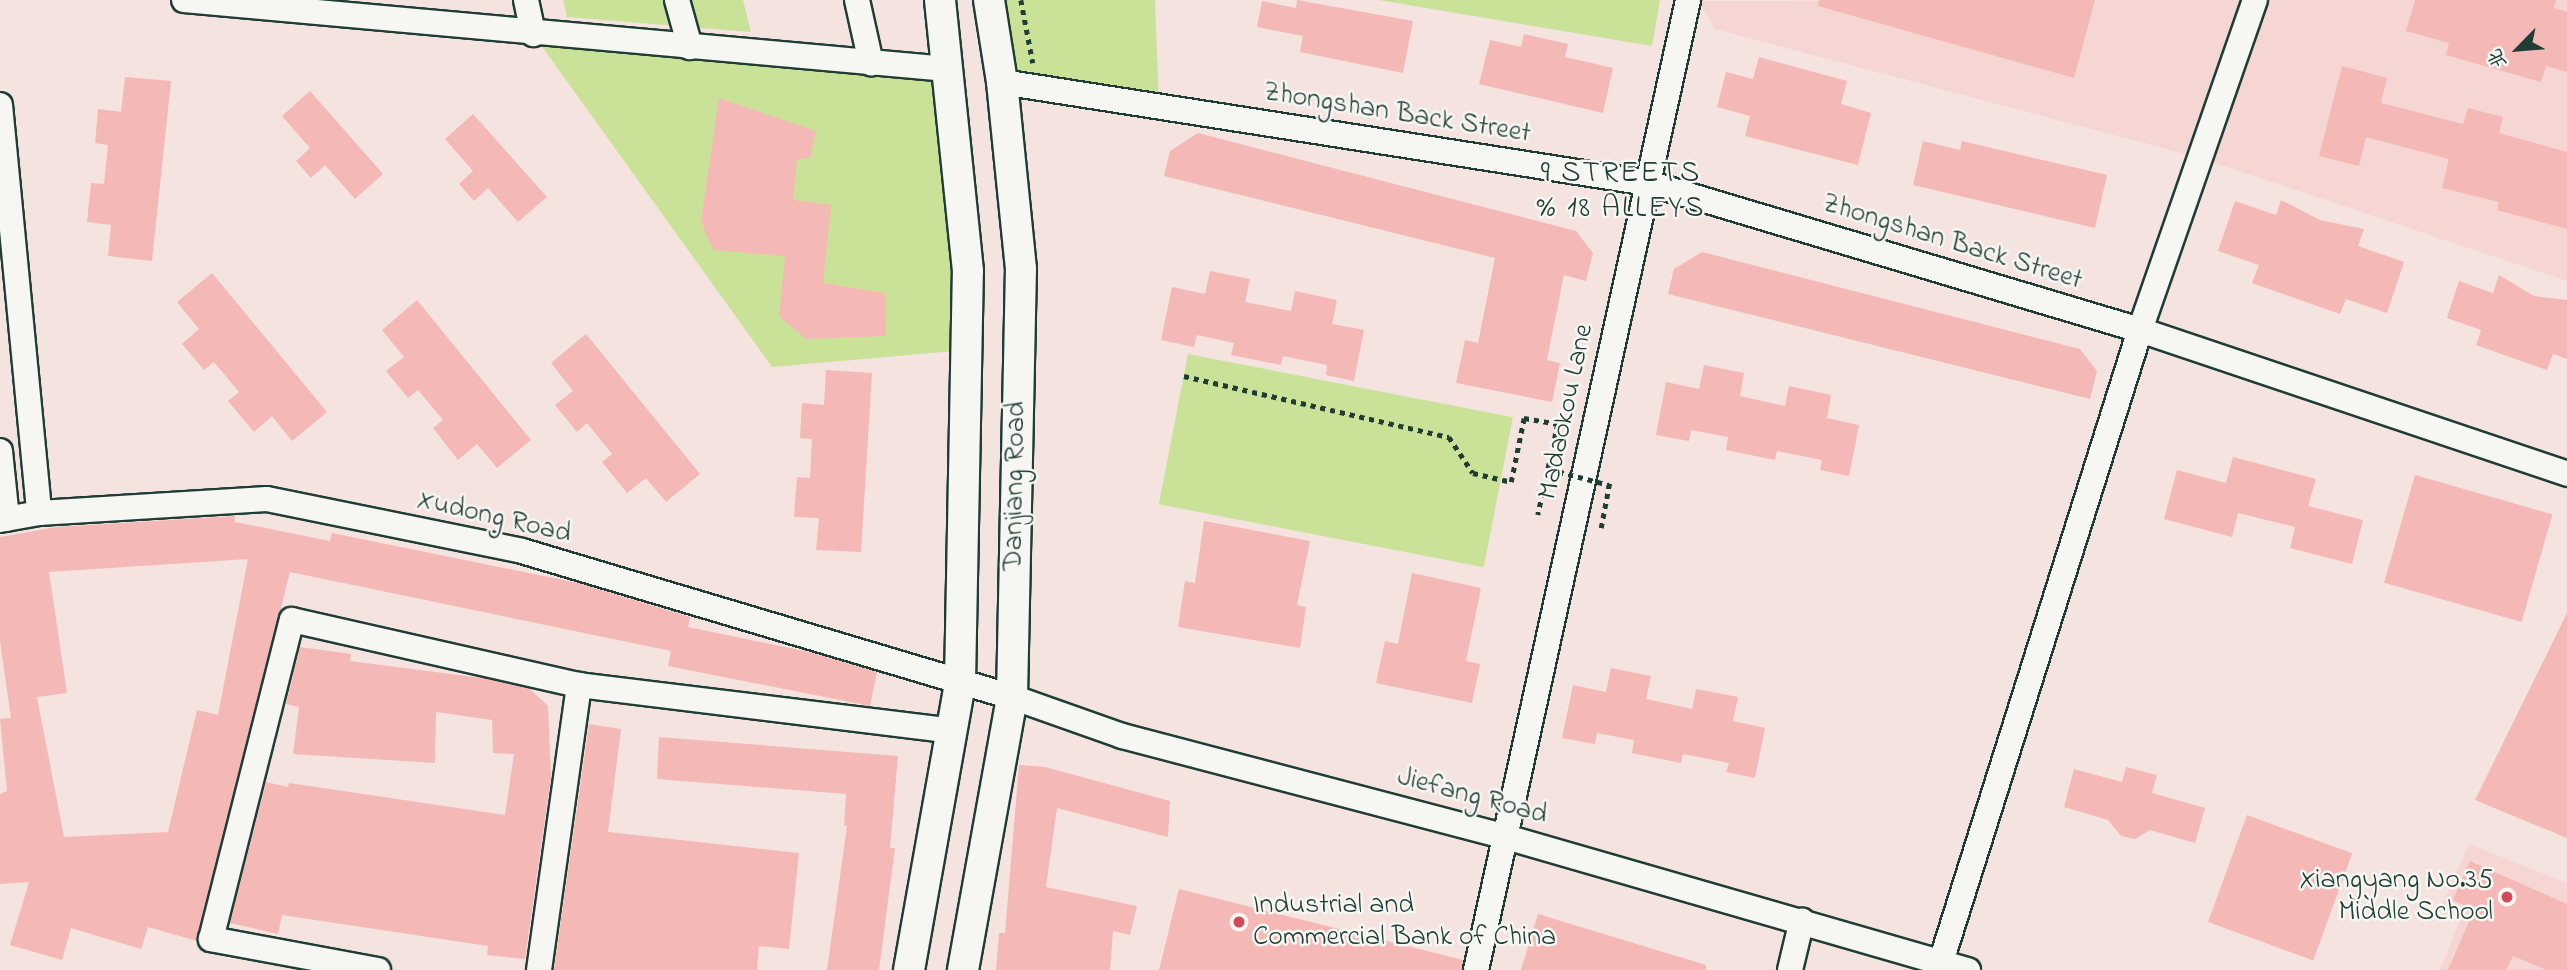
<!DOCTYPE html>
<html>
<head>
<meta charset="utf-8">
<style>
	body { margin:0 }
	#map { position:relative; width:2567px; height:970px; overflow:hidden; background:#f5e3e0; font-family:"Indie Flower","LXGW WenKai TC",sans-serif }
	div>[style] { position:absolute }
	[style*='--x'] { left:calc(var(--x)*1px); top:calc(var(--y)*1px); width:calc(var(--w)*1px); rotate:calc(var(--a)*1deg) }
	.built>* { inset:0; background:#f5d6d3 }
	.green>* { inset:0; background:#c9e298; transform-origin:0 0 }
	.building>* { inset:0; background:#f4b8b6; transform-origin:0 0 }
	.path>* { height:4.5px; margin-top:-2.25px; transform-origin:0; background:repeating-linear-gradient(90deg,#1f3d34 0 5px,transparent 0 10px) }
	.roads { filter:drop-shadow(2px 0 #1f3d34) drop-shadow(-2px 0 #1f3d34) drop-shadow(0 2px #1f3d34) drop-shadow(0 -2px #1f3d34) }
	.minor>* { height:24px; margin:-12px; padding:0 12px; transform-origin:12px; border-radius:12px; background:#f6f6f2 }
	.major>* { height:30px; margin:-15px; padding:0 15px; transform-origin:15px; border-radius:15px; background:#f6f6f2 }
	.path-bridge>* { height:4.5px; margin-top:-2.25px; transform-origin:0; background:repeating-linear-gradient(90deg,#1f3d34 0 5px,transparent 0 10px) }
	.dots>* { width:19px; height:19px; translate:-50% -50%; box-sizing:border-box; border:4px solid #f6f6f2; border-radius:50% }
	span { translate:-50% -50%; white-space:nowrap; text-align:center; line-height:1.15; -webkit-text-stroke:5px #f6f6f2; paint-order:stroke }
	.street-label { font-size:28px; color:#1f3d34 }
	.poi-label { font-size:28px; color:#1f3d34 }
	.right { translate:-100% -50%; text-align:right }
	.left { translate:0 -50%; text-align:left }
	.neighbourhood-label { font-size:30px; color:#1f3d34; letter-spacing:2px }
	.north { position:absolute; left:2483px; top:14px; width:70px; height:70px; -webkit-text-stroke:5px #f6f6f2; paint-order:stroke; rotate:245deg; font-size:19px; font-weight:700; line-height:28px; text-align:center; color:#1f3d34 }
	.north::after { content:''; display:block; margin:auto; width:24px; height:32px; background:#1f3d34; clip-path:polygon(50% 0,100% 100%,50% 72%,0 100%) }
</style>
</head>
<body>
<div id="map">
	<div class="built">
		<i style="clip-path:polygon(2567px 0,2567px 281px,2200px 158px,1715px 29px,1699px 1px)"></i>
		<i style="clip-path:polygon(2469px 844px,2567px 883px,2567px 970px,2440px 970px,2460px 919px,2440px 910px)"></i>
	</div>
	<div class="green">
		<i style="clip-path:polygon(563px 0,743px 0,751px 32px,567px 17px)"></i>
		<i style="clip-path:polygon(989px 0,1155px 0,1159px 107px,1002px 82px)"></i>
		<i style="clip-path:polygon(1379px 0,1660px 0,1652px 46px)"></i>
		<i style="clip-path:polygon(533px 34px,947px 69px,966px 350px,772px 367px)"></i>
		<i style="left:1188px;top:354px;width:331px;height:153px;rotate:11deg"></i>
	</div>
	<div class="building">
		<i style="clip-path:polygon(1297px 0,1413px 21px,1403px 73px,1300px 52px,1303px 36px,1257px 27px,1262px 1px,1296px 8px)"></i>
		<i style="clip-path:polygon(1819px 0,2095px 0,2074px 78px,1818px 6px)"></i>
		<i style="clip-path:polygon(2415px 0,2556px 0,2554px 8px,2567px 12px,2567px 72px,2546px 66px,2541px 82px,2446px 55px,2449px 43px,2406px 31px)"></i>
		<i style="clip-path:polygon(1524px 34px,1568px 44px,1565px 57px,1613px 68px,1603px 113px,1479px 84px,1490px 40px,1521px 47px)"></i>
		<i style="clip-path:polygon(1759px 57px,1847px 81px,1841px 104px,1871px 113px,1858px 165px,1745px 136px,1750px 116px,1717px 107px,1726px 72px,1753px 79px)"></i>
		<i style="clip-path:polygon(2342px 66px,2387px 78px,2381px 103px,2463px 124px,2468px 108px,2503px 117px,2499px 133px,2567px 152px,2567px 229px,2497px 210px,2499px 202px,2442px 188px,2449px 159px,2366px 137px,2359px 166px,2319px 156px)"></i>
		<i style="clip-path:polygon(125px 77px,171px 81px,152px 261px,108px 256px,111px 225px,87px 222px,91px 183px,104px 184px,108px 145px,95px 143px,98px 109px,121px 112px)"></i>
		<i style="clip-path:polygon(310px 91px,383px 174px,355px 199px,325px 165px,311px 178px,296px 161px,310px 148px,282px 116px)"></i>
		<i style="clip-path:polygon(719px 98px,816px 131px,810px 158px,797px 159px,793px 200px,831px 205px,823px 283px,885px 293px,886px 336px,806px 339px,779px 316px,785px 256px,713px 250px,701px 221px)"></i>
		<i style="clip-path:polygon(473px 114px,547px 197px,518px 222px,488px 188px,474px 201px,459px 184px,473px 171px,445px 139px)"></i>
		<i style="clip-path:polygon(1198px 133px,1576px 231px,1593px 253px,1586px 281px,1564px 275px,1547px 360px,1560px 363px,1552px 402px,1456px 383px,1465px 340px,1478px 343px,1495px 258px,1164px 176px,1170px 151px)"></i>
		<i style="clip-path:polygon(1923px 141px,1960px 150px,1962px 141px,2107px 175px,2095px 228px,1913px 185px)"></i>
		<i style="clip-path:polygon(2281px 200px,2320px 220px,2364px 229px,2358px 246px,2404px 262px,2387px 313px,2346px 299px,2340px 314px,2252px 283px,2259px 265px,2218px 251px,2235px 201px,2276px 215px)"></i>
		<i style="clip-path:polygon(1702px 252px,2080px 349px,2097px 371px,2090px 399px,1668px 294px,1674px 269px)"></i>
		<i style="clip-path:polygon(1210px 271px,1250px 279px,1245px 302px,1291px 311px,1295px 291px,1337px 300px,1332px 324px,1364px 330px,1354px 381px,1326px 375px,1327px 365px,1283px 356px,1281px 365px,1231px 355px,1234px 343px,1197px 335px,1194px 347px,1161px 340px,1172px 287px,1205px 294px)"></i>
		<i style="clip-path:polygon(212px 273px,327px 412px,292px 441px,272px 416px,254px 432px,228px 401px,239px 392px,214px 362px,204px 370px,182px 344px,199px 329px,177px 302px)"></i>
		<i style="clip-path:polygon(2499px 275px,2534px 296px,2567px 300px,2567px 359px,2553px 354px,2547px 370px,2476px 345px,2481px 330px,2447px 318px,2459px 281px,2493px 293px)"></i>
		<i style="clip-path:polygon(417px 300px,531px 440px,497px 468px,477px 444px,458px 460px,433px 428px,443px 420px,418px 390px,408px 398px,386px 371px,404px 357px,382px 330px)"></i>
		<i style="clip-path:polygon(586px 334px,700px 474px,666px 502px,646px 478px,627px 493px,602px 462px,612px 454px,587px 423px,577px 432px,555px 405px,573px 391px,551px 363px)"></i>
		<i style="clip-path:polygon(1704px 365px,1744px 373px,1740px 396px,1785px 406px,1789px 386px,1831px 395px,1827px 418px,1859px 425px,1849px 476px,1820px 470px,1822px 460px,1777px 451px,1775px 460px,1726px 450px,1728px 437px,1691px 430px,1689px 441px,1656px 435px,1666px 382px,1699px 389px)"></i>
		<i style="clip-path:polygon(826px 370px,872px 373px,861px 552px,816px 550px,819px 518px,794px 517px,797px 477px,810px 478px,812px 439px,800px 438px,802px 403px,824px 405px)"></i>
		<i style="clip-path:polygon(2233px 457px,2316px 479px,2308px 506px,2363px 520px,2352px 564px,2290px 548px,2295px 527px,2238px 513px,2232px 537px,2164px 519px,2177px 470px,2226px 483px)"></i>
		<i style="left:2415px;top:475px;width:143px;height:112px;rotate:16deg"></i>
		<i style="clip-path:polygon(evenodd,235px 516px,235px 522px,330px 541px,332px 533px,578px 583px,690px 617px,688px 627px,809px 652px,877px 672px,870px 706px,668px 666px,671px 651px,290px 572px,197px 941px,148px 927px,141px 949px,71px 928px,62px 960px,10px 945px,29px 882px,0 884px,0 794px,7px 791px,0 719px,11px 718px,0 641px,0 537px,57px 527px,235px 516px,248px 559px,218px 715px,197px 710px,168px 832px,64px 837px,37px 697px,67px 693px,49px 572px,248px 559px)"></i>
		<i style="clip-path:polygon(1204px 521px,1310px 541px,1297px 605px,1306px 607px,1300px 648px,1178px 627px,1185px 581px,1195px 583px)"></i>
		<i style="clip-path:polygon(1412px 573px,1481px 588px,1466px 661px,1480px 664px,1472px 703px,1376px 683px,1385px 641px,1398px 644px)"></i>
		<i style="clip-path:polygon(2567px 613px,2567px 838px,2475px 800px)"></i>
		<i style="clip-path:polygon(300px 647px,351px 654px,350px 661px,482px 678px,530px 689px,548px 706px,551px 777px,525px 959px,487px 955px,488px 946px,282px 915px,278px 934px,230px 923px,266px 782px,288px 787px,289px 783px,505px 815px,514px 754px,493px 753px,492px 720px,436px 712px,435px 763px,293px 754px,299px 707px,286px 704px)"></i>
		<i style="clip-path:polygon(1611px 668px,1651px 676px,1646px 699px,1692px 709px,1696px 689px,1738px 697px,1733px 721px,1765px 728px,1755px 778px,1726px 772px,1729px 763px,1683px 754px,1681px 763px,1632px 753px,1634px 740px,1597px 733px,1595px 744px,1562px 738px,1573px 685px,1606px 692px)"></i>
		<i style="clip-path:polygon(589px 724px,621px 729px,608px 832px,799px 853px,789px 949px,759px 946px,757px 970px,554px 970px)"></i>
		<i style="clip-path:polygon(659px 737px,898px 756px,890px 848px,895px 848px,879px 970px,827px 970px,847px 826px,844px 826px,846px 794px,657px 779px)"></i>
		<i style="clip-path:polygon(1019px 765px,1045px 767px,1170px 801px,1168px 837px,1057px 808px,1046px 887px,1137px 906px,1130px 935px,1113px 931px,1110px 970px,996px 970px,999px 933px,1005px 933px)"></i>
		<i style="clip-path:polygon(2126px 767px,2157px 775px,2152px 793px,2205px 808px,2195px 843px,2150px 830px,2135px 839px,2121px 836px,2108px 820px,2064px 807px,2074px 769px,2122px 782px)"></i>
		<i style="left:2247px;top:815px;width:112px;height:114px;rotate:20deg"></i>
		<i style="clip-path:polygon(2470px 861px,2567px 904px,2567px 970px,2547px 970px,2513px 956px,2506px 970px,2448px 970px,2474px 910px,2453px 900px)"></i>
		<i style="clip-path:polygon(1179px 889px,1463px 960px,1462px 970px,1159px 970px)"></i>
		<i style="clip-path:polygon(1538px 914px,1706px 965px,1706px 970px,1521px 970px)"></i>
	</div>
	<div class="path">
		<i style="--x:1021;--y:0;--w:64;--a:79.2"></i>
		<i style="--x:1184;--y:376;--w:272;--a:13"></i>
		<i style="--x:1449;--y:437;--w:43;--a:56.3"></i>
		<i style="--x:1473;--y:473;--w:39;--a:13"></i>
		<i style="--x:1511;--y:482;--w:65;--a:-78.5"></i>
		<i style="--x:1524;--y:418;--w:35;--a:10"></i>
		<i style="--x:1558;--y:424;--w:93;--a:102.4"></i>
		<i style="--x:1601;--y:528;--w:49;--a:-79.4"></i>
	</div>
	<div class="roads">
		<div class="minor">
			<i style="--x:184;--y:0;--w:766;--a:5.17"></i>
			<i style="--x:526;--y:0;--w:35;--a:78"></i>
			<i style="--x:677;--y:0;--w:49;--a:74.5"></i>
			<i style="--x:857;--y:0;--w:65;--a:77.5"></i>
			<i style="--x:1002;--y:82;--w:654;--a:8.89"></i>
			<i style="--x:1648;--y:183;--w:513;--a:16.64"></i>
			<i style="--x:2140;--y:330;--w:451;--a:18.6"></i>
			<i style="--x:0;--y:105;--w:410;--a:84.5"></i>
			<i style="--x:0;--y:451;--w:68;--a:84.1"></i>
			<i style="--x:0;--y:520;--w:40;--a:-10"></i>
			<i style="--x:39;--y:513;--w:228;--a:-3.5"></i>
			<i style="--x:267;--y:499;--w:260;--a:11.5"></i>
			<i style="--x:522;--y:551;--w:511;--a:16.59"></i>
			<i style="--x:1012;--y:697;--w:117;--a:19.5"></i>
			<i style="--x:1122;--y:736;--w:397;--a:14.7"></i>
			<i style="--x:1506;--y:837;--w:481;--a:16.1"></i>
			<i style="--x:1941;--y:962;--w:663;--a:-72.52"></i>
			<i style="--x:2140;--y:330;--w:349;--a:-70.8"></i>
			<i style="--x:378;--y:970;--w:170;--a:-169.5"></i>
			<i style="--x:211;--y:939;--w:329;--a:-75.8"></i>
			<i style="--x:292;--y:620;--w:294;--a:12.8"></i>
			<i style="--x:579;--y:685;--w:376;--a:7"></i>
			<i style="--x:539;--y:970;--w:288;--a:-82"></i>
			<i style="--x:1476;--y:970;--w:993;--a:-77.67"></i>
			<i style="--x:1790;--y:970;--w:51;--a:-76.5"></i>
		</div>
		<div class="major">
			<i style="--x:909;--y:970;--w:291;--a:-79.9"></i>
			<i style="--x:960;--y:683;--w:412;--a:-88.9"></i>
			<i style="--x:968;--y:271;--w:272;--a:-95.9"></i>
			<i style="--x:963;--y:970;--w:277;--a:-79.8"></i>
			<i style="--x:1012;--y:697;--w:428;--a:-88.8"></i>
			<i style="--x:1021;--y:269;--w:188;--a:-95.8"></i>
			<i style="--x:1002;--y:82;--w:83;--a:-99"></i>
		</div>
	</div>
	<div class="path-bridge">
		<i style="--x:1549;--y:469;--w:62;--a:14.9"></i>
	</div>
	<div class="dots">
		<i style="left:2507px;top:897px;background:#d1495b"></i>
		<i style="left:1239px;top:922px;background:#d1495b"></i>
	</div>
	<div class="street-label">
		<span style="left:1397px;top:114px;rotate:9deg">Zhongshan Back Street</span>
		<span style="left:1952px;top:243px;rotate:17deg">Zhongshan Back Street</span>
		<span style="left:1567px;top:412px;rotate:-78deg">Madaokou Lane</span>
		<span style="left:1016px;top:486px;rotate:-89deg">Danjiang Road</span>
		<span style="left:494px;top:518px;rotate:13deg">Xudong Road</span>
		<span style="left:1472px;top:797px;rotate:15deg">Jiefang Road</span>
	</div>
	<div class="poi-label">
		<span class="right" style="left:2493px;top:897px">Xiangyang No.35<br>Middle School</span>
		<span class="left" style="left:1253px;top:922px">Industrial and<br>Commercial Bank of China</span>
	</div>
	<div class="neighbourhood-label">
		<span style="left:1621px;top:191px">9 STREETS<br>% 18 ALLEYS</span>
	</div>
	<div class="north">北</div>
</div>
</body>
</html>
